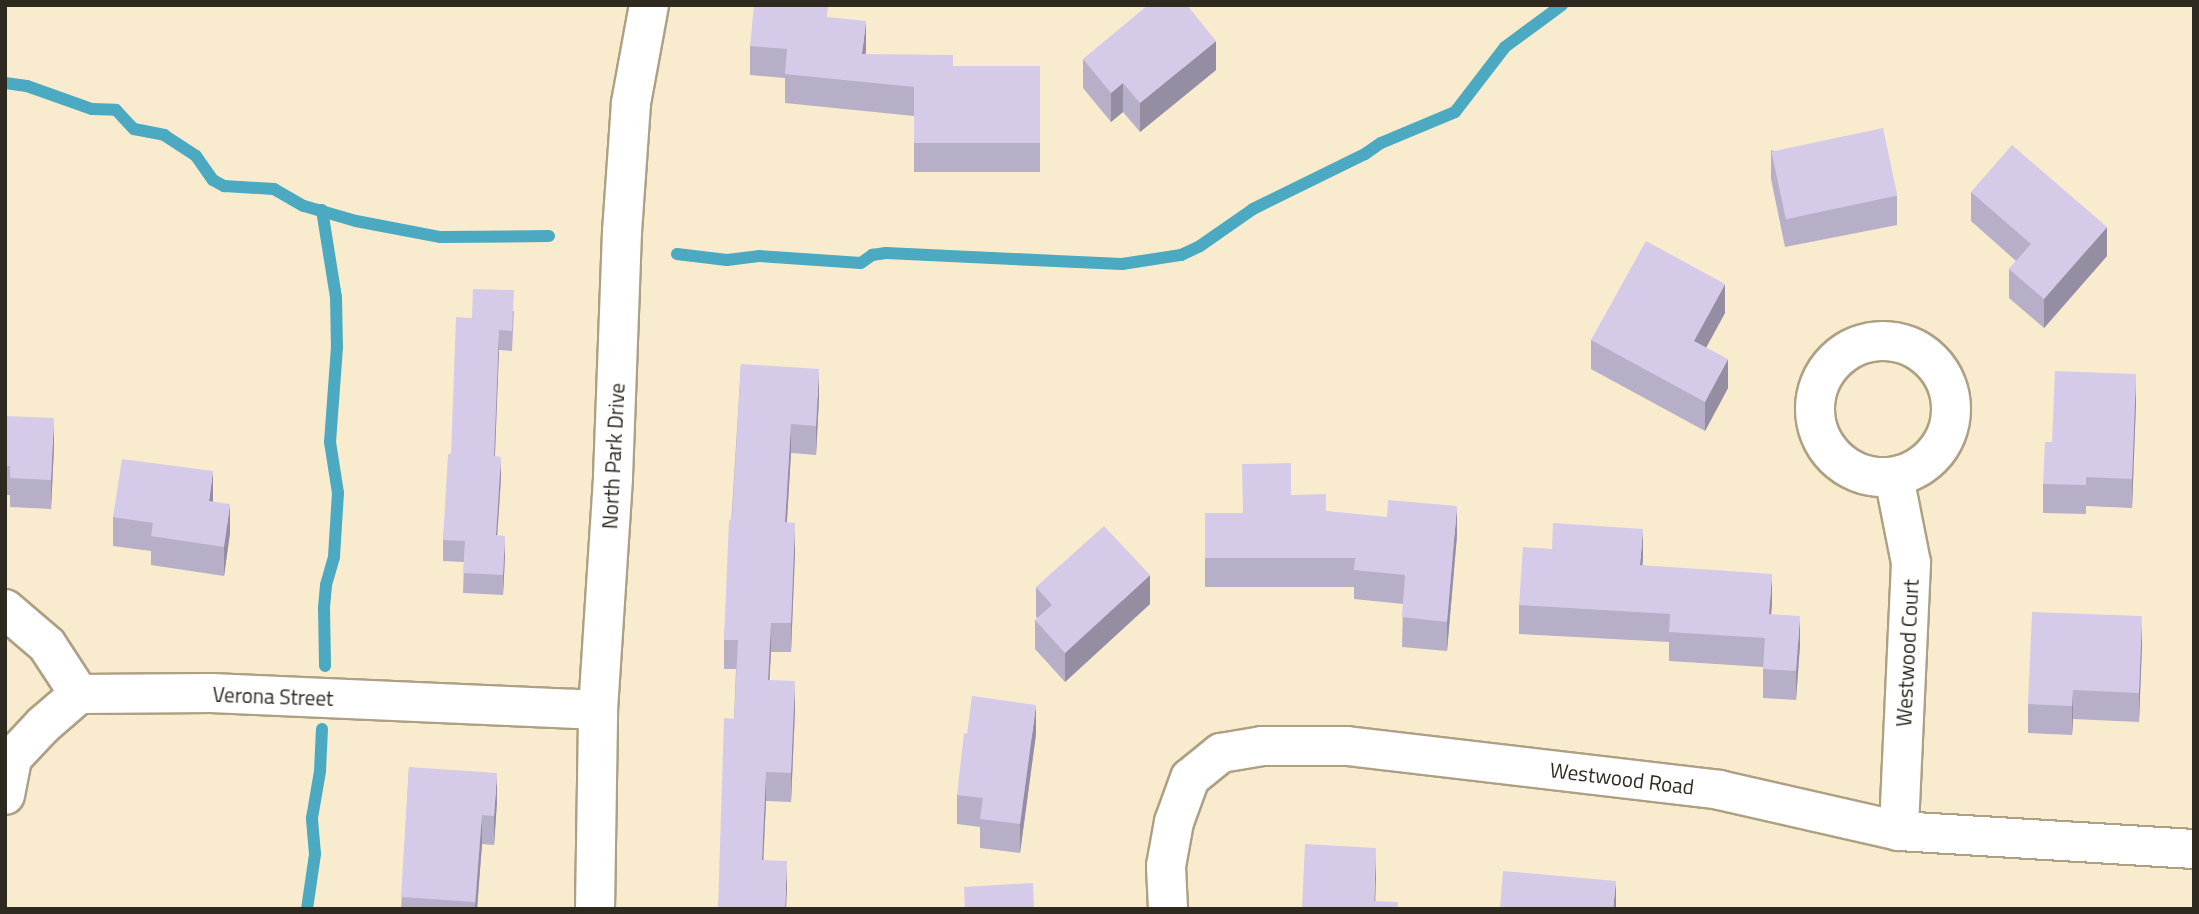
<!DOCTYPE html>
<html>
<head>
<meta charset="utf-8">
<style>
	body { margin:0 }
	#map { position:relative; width:2199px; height:914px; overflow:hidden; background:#f9ecce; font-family:"Titillium Web",sans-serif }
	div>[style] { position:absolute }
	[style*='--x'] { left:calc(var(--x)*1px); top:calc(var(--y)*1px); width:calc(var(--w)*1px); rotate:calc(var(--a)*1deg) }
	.stream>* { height:12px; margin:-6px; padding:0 6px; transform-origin:6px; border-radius:6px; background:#4ba9c1 }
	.roads { filter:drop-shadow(2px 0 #ada084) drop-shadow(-2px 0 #ada084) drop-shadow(0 2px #ada084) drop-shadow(0 -2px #ada084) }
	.minor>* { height:38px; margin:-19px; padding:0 19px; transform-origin:19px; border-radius:19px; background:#fff }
	.minor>.ring { margin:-19px; padding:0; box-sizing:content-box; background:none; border:38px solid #fff; border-radius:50% }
	.wall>* { inset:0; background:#b7afc8 }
	.shaded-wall>* { inset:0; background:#958ea3 }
	.building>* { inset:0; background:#d5cbe9; transform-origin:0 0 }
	span { translate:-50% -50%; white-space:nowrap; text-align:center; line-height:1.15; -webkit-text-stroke:5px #fff; paint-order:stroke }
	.street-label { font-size:21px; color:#2f2a1f }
	.frame { position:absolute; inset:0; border:7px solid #2f2a1f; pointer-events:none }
</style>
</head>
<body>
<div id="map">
	<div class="stream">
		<i style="--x:5;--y:83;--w:22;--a:8"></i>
		<i style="--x:27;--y:86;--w:69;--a:19.5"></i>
		<i style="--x:92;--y:109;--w:24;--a:2"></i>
		<i style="--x:116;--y:110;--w:26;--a:47"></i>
		<i style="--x:134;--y:129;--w:31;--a:11"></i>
		<i style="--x:164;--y:135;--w:38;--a:33"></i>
		<i style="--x:196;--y:156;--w:29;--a:55"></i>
		<i style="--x:213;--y:180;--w:13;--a:29"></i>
		<i style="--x:224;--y:186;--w:50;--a:3.4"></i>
		<i style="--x:274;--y:189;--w:34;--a:30"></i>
		<i style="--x:304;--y:206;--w:54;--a:16.1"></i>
		<i style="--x:356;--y:221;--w:86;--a:10.8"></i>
		<i style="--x:440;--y:237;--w:109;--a:-0.5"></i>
		<i style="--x:322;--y:210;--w:88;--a:80.9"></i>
		<i style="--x:336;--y:297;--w:50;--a:88.9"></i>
		<i style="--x:337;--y:347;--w:95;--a:94.2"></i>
		<i style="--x:330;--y:442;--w:52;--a:81.1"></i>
		<i style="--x:338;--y:493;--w:64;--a:93.6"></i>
		<i style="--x:334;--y:557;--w:29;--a:106"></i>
		<i style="--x:326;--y:585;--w:22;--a:95"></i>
		<i style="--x:324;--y:607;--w:59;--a:89"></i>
		<i style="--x:677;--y:254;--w:50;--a:6.8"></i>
		<i style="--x:727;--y:260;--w:32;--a:-7"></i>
		<i style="--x:759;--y:256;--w:102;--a:3.9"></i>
		<i style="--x:861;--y:263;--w:14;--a:-36"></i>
		<i style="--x:872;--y:255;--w:14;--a:-8"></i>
		<i style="--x:886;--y:253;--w:236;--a:2.7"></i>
		<i style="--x:1122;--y:264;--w:60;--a:-8.7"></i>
		<i style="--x:1181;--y:255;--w:21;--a:-25"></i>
		<i style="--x:1200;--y:246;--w:65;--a:-34.9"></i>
		<i style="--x:1253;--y:209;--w:125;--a:-26.2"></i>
		<i style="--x:1365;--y:154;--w:19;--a:-35"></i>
		<i style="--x:1381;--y:143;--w:80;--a:-22.7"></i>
		<i style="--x:1455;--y:112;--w:82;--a:-52.4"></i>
		<i style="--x:1505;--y:47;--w:71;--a:-36.4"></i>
		<i style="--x:307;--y:909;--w:56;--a:-81.7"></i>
		<i style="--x:315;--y:854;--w:36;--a:-95"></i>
		<i style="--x:312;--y:818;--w:48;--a:-80.3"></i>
		<i style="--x:320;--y:771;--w:42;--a:-87.3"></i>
	</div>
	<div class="roads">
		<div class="minor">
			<i class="ring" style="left:1815px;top:341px;width:98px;height:98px"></i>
			<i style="--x:1894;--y:477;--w:88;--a:78.8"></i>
			<i style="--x:1911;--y:563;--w:268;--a:92.6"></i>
			<i style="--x:5;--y:609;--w:55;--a:40.6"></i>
			<i style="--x:47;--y:645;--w:59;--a:56.9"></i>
			<i style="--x:5;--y:795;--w:38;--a:-79"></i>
			<i style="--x:12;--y:758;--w:45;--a:-46.8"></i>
			<i style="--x:43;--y:725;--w:48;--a:-40.7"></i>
			<i style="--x:79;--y:694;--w:132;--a:-0.4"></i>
			<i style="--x:211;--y:693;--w:387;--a:2.5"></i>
			<i style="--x:595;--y:909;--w:199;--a:-89.1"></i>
			<i style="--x:598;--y:710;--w:233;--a:-86.3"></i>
			<i style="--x:613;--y:477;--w:245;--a:-87.9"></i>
			<i style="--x:622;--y:232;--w:129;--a:-86"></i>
			<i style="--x:631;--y:103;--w:100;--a:-79.6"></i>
			<i style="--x:1168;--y:909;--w:43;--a:-92.7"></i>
			<i style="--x:1166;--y:866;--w:45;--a:-79.7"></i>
			<i style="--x:1174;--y:822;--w:47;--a:-70"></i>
			<i style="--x:1190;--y:778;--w:40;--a:-39"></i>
			<i style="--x:1221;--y:753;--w:42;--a:-9.7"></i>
			<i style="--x:1262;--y:746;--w:85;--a:0"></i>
			<i style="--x:1347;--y:746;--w:375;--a:6.7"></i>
			<i style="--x:1719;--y:790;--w:185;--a:12.8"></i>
			<i style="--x:1899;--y:831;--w:296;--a:3.5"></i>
		</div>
	</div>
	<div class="wall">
		<i style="clip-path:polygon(828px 17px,866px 50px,865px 54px,953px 66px,1040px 66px,1040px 172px,914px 172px,914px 116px,785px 103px,785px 78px,750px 75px,750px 46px)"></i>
		<i style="clip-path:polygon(1083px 59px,1216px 70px,1140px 132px,1123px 112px,1111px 122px,1083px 88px)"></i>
		<i style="clip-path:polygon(1771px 150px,1897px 196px,1897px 225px,1785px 247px,1771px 179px)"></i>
		<i style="clip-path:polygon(1971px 192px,2107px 256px,2044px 328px,2009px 298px,2009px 269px,2016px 261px,1971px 221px)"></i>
		<i style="clip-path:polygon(514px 311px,512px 351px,499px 350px,495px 456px,501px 477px,497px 535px,505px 556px,503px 595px,463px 593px,464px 562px,443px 561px,443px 540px,451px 454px,472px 318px)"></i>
		<i style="clip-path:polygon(1725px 313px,1706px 347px,1728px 388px,1705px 431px,1591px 369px,1591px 340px)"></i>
		<i style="clip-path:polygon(741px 364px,819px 398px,816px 455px,791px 453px,787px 522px,795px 552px,791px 652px,771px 652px,769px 680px,795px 710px,791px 802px,766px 801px,763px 860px,787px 890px,718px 909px,734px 719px,736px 669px,724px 669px,724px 640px)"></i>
		<i style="clip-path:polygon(2136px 403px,2132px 508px,2086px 506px,2086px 514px,2043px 513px,2043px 484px,2052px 442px)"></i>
		<i style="clip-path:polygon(5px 416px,54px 447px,51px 509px,10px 507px,10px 495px,5px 495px)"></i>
		<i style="clip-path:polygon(1291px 495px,1326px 511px,1457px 535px,1447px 651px,1402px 647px,1403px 604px,1354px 599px,1354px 587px,1205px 587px,1205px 513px,1242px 513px)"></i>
		<i style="clip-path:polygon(213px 502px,230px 533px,224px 576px,151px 565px,151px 551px,113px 546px,113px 517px)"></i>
		<i style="clip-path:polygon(1643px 558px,1642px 565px,1772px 603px,1771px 614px,1800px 645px,1796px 700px,1763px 698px,1763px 667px,1669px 661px,1669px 642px,1519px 634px,1519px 605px)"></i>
		<i style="clip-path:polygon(1036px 587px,1150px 604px,1065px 682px,1035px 649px,1035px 620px,1038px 618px,1036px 617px)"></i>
		<i style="clip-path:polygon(2142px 645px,2139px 722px,2073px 719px,2072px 735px,2028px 733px,2028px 704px)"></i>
		<i style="clip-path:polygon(1036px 734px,1020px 853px,980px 848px,980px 827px,957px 824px,957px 795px)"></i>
		<i style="clip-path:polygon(409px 767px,497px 802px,494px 845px,482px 844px,477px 909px,401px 909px)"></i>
	</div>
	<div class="shaded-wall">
		<i style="clip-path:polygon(866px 21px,866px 50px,862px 83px,862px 54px)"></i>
		<i style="clip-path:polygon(1216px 41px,1216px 70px,1140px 132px,1140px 103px)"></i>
		<i style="clip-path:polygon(1123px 83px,1123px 112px,1111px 122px,1111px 93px)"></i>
		<i style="clip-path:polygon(2107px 227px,2107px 256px,2044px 328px,2044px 299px)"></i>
		<i style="clip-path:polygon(1725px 284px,1725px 313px,1694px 370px,1694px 341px)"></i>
		<i style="clip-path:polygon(499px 330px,499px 350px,494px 477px,494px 456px)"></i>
		<i style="clip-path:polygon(1728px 359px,1728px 388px,1705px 431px,1705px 402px)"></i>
		<i style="clip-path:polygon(819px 369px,819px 398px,816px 455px,816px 426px)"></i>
		<i style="clip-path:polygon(2136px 374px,2136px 403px,2132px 508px,2132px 479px)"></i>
		<i style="clip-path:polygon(54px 418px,54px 447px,51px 509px,51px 480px)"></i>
		<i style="clip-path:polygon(791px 424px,791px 453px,785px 551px,785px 522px)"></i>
		<i style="clip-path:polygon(501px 457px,501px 477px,496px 556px,496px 535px)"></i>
		<i style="clip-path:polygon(213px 471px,213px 500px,209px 530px,209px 501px)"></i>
		<i style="clip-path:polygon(230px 504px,230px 533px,224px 576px,224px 547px)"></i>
		<i style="clip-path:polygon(1457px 506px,1457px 535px,1447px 651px,1447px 622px)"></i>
		<i style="clip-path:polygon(795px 523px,795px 552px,791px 652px,791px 623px)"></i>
		<i style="clip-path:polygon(1643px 529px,1643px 558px,1640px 594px,1640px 565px)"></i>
		<i style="clip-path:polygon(505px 536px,505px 556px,503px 595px,503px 575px)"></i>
		<i style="clip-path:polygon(1772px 574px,1772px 603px,1769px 643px,1769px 614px)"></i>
		<i style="clip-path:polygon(1150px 575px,1150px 604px,1065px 682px,1065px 653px)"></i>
		<i style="clip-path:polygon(1800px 616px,1800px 645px,1796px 700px,1796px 671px)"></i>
		<i style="clip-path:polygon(2142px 616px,2142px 645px,2139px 722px,2139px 693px)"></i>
		<i style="clip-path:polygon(771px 623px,771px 652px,768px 709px,768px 680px)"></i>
		<i style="clip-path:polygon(795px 681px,795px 710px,791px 802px,791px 773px)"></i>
		<i style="clip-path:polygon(2073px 690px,2073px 719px,2072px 735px,2072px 706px)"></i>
		<i style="clip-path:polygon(1036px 705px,1036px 734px,1020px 853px,1020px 824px)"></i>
		<i style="clip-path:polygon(766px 772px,766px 801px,762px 889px,762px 860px)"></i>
		<i style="clip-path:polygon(497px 773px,497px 802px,494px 845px,494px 816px)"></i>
		<i style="clip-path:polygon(482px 815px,482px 844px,477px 909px,475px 909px)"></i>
		<i style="clip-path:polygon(1376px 848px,1376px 877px,1375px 909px,1374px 909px)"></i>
		<i style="clip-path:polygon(787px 861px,787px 890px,786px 909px,785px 909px)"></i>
		<i style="clip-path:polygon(1616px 881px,1616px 909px,1613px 909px)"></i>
	</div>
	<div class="building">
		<i style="clip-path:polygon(754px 5px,828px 6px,827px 17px,866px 21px,862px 54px,953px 55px,953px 66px,1040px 66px,1040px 143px,914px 143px,914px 87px,785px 74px,787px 49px,750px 46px)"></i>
		<i style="clip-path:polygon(1148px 5px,1187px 5px,1216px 41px,1140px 103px,1123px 83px,1111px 93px,1083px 59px)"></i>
		<i style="left:1883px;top:128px;width:69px;height:114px;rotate:78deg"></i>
		<i style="clip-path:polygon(2012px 145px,2107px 227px,2044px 299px,2009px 269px,2031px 244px,1971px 192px)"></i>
		<i style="clip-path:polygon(1646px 241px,1725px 284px,1694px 341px,1728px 359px,1705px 402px,1591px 340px)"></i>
		<i style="clip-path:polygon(473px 289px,514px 290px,512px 331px,499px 330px,494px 456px,501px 457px,496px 535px,505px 536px,503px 575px,463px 573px,465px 541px,443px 540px,448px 454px,451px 454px,456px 317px,472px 318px)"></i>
		<i style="clip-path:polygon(741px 364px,819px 369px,816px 426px,791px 424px,785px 522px,795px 523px,791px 623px,771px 623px,768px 680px,795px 681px,791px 773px,766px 772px,762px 860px,787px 861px,785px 909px,718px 909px,724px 718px,734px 719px,738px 640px,724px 640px,729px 520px,732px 520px)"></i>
		<i style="clip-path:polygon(2055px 371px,2136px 374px,2132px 479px,2086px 477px,2086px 485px,2043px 484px,2045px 442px,2052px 442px)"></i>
		<i style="clip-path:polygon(5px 416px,54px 418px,51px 480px,10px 478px,10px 466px,5px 466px)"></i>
		<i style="clip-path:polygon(122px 459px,213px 471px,209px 501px,230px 504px,224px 547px,151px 536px,153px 523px,113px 517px)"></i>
		<i style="clip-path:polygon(1291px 463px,1291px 495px,1326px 494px,1326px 511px,1387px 517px,1388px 500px,1457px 506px,1447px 622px,1402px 617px,1405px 575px,1354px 570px,1355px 558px,1205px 558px,1205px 513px,1243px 513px,1242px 464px)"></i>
		<i style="clip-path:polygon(1553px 523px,1643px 529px,1640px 565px,1772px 574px,1769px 614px,1800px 616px,1796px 671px,1763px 669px,1765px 638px,1669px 632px,1670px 614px,1519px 605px,1523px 547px,1552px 549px)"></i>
		<i style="clip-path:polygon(1104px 526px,1150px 575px,1065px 653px,1035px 620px,1052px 605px,1036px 587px)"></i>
		<i style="clip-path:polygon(2032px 612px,2142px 616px,2139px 693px,2073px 690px,2072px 706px,2028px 704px)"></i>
		<i style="clip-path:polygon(972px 696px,1036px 705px,1020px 824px,980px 819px,983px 798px,957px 795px,964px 733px,967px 734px)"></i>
		<i style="clip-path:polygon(409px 767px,497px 773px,494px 816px,482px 815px,475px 902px,401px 897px)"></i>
		<i style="clip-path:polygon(1305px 844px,1376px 848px,1374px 901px,1398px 902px,1397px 909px,1302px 909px)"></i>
		<i style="clip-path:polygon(1503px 871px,1616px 881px,1613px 909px,1500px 909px)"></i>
		<i style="clip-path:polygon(1033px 883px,1034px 909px,965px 909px,964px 887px)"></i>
	</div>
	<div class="street-label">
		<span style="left:613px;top:456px;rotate:-87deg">North Park Drive</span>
		<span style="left:1907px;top:653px;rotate:-87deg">Westwood Court</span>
		<span style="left:273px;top:696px;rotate:2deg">Verona Street</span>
		<span style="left:1622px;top:778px;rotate:7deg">Westwood Road</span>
	</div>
	<div class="frame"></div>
</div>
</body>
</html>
